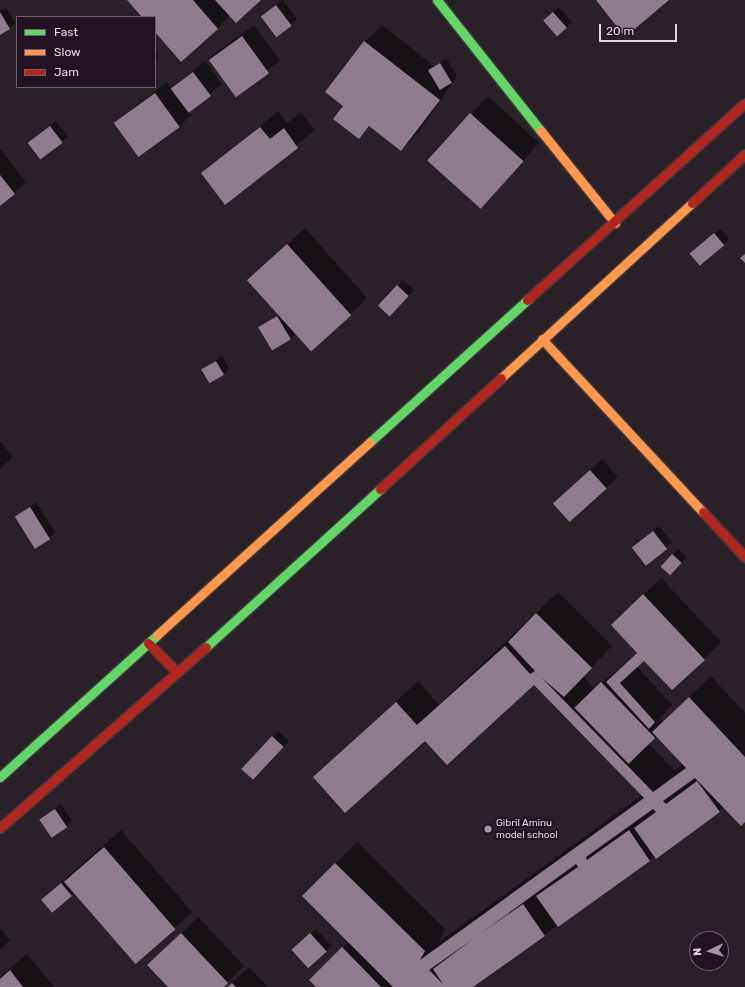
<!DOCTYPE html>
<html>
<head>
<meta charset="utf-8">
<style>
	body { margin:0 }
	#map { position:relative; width:745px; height:987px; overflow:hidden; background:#292028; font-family:Rubik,sans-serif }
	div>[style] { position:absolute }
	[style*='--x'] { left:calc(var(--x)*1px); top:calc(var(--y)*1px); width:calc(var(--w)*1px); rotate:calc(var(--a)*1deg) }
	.shadow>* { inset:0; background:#0007; transform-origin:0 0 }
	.building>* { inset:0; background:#8f7d8d; transform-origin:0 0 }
	.roads { filter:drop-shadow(1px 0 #423b41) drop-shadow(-1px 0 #423b41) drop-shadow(0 1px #423b41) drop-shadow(0 -1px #423b41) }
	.fast>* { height:9px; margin:-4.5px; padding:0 4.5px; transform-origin:4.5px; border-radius:4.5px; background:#63d668 }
	.slow>* { height:9px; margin:-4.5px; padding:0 4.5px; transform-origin:4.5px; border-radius:4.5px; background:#ff974d }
	.jam>* { height:9px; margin:-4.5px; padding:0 4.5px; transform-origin:4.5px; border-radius:4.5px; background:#b3261e }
	.dots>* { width:11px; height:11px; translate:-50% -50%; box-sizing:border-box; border:2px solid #231322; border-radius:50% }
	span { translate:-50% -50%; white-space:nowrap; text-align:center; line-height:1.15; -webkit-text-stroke:4px #231322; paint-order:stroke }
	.poi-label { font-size:10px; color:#e3d8e2 }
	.left { translate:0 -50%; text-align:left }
	.legend { position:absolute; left:16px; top:16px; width:140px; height:72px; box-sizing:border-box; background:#231322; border:1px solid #70626f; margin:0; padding:5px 7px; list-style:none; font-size:12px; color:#e3d8e2 }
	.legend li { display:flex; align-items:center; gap:8px; height:20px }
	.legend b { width:20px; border:1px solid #70626f }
	.north { position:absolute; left:689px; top:931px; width:40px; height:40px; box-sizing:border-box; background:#231322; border:1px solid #70626f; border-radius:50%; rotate:266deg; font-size:11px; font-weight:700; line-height:16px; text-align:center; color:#e3d8e2 }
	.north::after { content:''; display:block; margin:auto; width:14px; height:18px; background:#a298a1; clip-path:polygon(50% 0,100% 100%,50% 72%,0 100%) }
	.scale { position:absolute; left:599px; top:24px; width:78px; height:18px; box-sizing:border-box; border:2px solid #e3d8e2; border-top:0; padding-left:5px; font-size:12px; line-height:14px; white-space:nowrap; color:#e3d8e2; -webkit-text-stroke:3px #231322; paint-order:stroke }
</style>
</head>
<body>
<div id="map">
	<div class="shadow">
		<i style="clip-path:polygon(129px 0,260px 0,230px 15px,218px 28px,155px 30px,155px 17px,143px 17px)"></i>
		<i style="left:283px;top:0;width:24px;height:26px;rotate:54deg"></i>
		<i style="clip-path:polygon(6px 7px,15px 23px,0 34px,0 11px)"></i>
		<i style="clip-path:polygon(559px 7px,572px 22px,566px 28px,550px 16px)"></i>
		<i style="left:254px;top:25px;width:44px;height:57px;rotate:54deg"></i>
		<i style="clip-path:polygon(382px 25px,434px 66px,446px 58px,457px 76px,418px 133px,401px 150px,370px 126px,358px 137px,345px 106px,365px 42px)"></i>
		<i style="clip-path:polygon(155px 52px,159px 56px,155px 60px)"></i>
		<i style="clip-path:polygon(205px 61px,222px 84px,189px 112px,191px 115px,180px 126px,139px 157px,115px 123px,167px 82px,172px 89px)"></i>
		<i style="clip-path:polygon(488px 96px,539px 143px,496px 190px,428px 161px)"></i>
		<i style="clip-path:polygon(278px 111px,287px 123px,301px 112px,315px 130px,225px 203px,202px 174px)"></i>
		<i style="left:56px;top:121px;width:20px;height:35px;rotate:53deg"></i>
		<i style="clip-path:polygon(0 149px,26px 182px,0 205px)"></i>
		<i style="clip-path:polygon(305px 228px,367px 298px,350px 315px,295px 333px,290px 339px,259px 328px,279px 314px,248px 280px)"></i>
		<i style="left:720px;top:229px;width:13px;height:37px;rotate:45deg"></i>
		<i style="left:403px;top:280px;width:15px;height:35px;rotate:42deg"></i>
		<i style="clip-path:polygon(222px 356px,229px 369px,224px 375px,202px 370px)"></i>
		<i style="clip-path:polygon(0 441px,13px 457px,0 469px)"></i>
		<i style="clip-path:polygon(602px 459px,618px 477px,571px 521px,567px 492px)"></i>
		<i style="clip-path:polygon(36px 502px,55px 532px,49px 538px,16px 517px)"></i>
		<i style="clip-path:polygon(659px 526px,672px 542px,647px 564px,639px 543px)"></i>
		<i style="left:678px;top:549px;width:12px;height:24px;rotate:42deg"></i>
		<i style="clip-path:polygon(evenodd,661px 578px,721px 642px,704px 659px,644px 659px,636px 666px,672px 705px,659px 718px,663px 722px,711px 676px,745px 713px,745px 821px,724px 807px,471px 987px,317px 987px,310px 980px,349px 942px,303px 896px,357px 842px,445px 929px,439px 942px,642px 795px,534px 684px,425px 739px,314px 777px,418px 681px,439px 705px,558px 592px,612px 646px,583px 676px,595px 689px,638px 652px,629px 608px,661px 578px,657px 736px,684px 764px,675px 771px,649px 744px,657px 736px)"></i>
		<i style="clip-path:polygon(278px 731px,289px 741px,260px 774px,273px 737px)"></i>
		<i style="clip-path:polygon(61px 804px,72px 821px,66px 826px,40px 820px)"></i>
		<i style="clip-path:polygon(121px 830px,192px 912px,175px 928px,74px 892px,52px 911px,48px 894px)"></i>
		<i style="clip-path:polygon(198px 917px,244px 966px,223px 987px,169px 987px,148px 965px)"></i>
		<i style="clip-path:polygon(0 928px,10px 940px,0 950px)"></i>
		<i style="left:316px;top:929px;width:23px;height:32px;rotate:47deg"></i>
		<i style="clip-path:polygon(27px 954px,54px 987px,0 987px,0 977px)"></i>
		<i style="clip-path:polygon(249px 967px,268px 987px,227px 987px)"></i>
	</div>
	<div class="building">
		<i style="clip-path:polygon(127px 0,193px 0,218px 29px,181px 62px,155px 32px,155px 17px,142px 17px)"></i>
		<i style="clip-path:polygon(215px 0,261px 0,236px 23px)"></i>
		<i style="clip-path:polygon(596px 0,669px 0,625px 37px)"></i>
		<i style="left:276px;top:5px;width:26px;height:19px;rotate:53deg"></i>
		<i style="clip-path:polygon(0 12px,10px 29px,0 35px)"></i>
		<i style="left:553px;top:12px;width:21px;height:13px;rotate:49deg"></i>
		<i style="left:242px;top:36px;width:46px;height:41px;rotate:54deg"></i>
		<i style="clip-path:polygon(364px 41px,440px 100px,401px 151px,369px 126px,359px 139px,333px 119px,343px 106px,325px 92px)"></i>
		<i style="left:440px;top:63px;width:23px;height:14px;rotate:59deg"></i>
		<i style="left:193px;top:72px;width:30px;height:28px;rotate:53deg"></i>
		<i style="left:155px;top:93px;width:42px;height:51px;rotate:54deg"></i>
		<i style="left:470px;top:113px;width:72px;height:64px;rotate:42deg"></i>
		<i style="left:50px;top:126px;width:21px;height:28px;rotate:53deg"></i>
		<i style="clip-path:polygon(260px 127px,270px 139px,284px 128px,298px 148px,225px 205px,201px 173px)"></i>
		<i style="clip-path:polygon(0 175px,15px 194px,0 206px)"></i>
		<i style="left:714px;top:233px;width:16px;height:32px;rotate:50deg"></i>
		<i style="left:287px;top:244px;width:96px;height:54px;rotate:48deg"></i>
		<i style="clip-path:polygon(745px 254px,745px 263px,740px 258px)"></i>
		<i style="left:397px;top:285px;width:16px;height:28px;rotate:43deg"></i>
		<i style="left:277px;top:316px;width:27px;height:22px;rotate:59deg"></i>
		<i style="left:216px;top:361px;width:16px;height:17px;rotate:60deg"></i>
		<i style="left:590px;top:470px;width:25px;height:50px;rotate:48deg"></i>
		<i style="left:30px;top:507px;width:38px;height:18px;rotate:58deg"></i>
		<i style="left:653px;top:531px;width:23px;height:27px;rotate:52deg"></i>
		<i style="left:672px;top:554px;width:13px;height:17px;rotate:42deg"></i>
		<i style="clip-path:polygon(643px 594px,705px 660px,672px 690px,644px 661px,620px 683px,655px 722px,649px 729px,606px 682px,637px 653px,611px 625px)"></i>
		<i style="clip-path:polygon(evenodd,536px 613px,592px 668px,564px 697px,542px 678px,653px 792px,686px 768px,652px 732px,689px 697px,745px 757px,745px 822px,741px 826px,695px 778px,663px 801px,666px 804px,697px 781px,720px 812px,656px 859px,634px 828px,656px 812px,653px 809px,586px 857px,587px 860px,629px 830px,650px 861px,558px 927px,536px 896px,578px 867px,576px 864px,480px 934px,523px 904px,545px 936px,473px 987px,393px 987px,302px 896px,335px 863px,425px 951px,420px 960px,644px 798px,534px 685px,447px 765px,425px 741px,345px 813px,313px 777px,396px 702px,417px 725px,505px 646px,530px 674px,535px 671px,508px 642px,536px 613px,473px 939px,433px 969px,443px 984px,429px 970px,473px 939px)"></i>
		<i style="left:601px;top:682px;width:78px;height:37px;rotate:46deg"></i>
		<i style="left:272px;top:736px;width:16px;height:45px;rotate:43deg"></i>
		<i style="left:55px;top:809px;width:22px;height:19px;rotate:56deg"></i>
		<i style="left:104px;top:847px;width:109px;height:53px;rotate:49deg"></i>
		<i style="left:61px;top:883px;width:17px;height:26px;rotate:50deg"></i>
		<i style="clip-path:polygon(181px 933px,228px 983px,224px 987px,168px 987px,147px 965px)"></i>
		<i style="left:310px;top:933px;width:25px;height:25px;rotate:48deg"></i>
		<i style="clip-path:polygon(342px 947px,381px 987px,316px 987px,309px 980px)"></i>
		<i style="clip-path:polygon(10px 970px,23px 987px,0 987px,0 979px)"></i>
		<i style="clip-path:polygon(232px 983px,236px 987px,227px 987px)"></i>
	</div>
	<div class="roads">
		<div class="fast">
			<i style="--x:437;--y:0;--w:167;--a:51.6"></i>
			<i style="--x:370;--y:442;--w:212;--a:-42.1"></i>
			<i style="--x:206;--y:647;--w:235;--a:-42.2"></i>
			<i style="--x:0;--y:777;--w:212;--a:-42.1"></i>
		</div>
		<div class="slow">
			<i style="--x:541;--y:131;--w:118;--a:51.2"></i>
			<i style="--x:542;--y:339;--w:236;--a:47.1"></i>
			<i style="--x:501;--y:378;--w:259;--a:-42.5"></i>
			<i style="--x:157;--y:635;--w:287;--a:-42.2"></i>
		</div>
		<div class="jam">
			<i style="--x:692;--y:203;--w:72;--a:-42.8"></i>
			<i style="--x:527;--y:300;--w:294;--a:-42.1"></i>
			<i style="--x:380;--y:489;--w:164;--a:-42.5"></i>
			<i style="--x:703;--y:512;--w:62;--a:47"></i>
			<i style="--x:148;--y:643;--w:41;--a:45"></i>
			<i style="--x:0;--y:828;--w:274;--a:-41.3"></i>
		</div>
	</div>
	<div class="dots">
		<i style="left:488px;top:829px;background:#a298a1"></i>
	</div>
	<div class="poi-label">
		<span class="left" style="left:496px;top:829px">Gibril Aminu<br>model school</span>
	</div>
	<ul class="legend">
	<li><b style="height:5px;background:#63d668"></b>Fast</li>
	<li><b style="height:5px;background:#ff974d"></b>Slow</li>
	<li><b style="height:5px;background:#b3261e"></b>Jam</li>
	</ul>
	<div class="north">N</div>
	<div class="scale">20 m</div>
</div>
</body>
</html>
